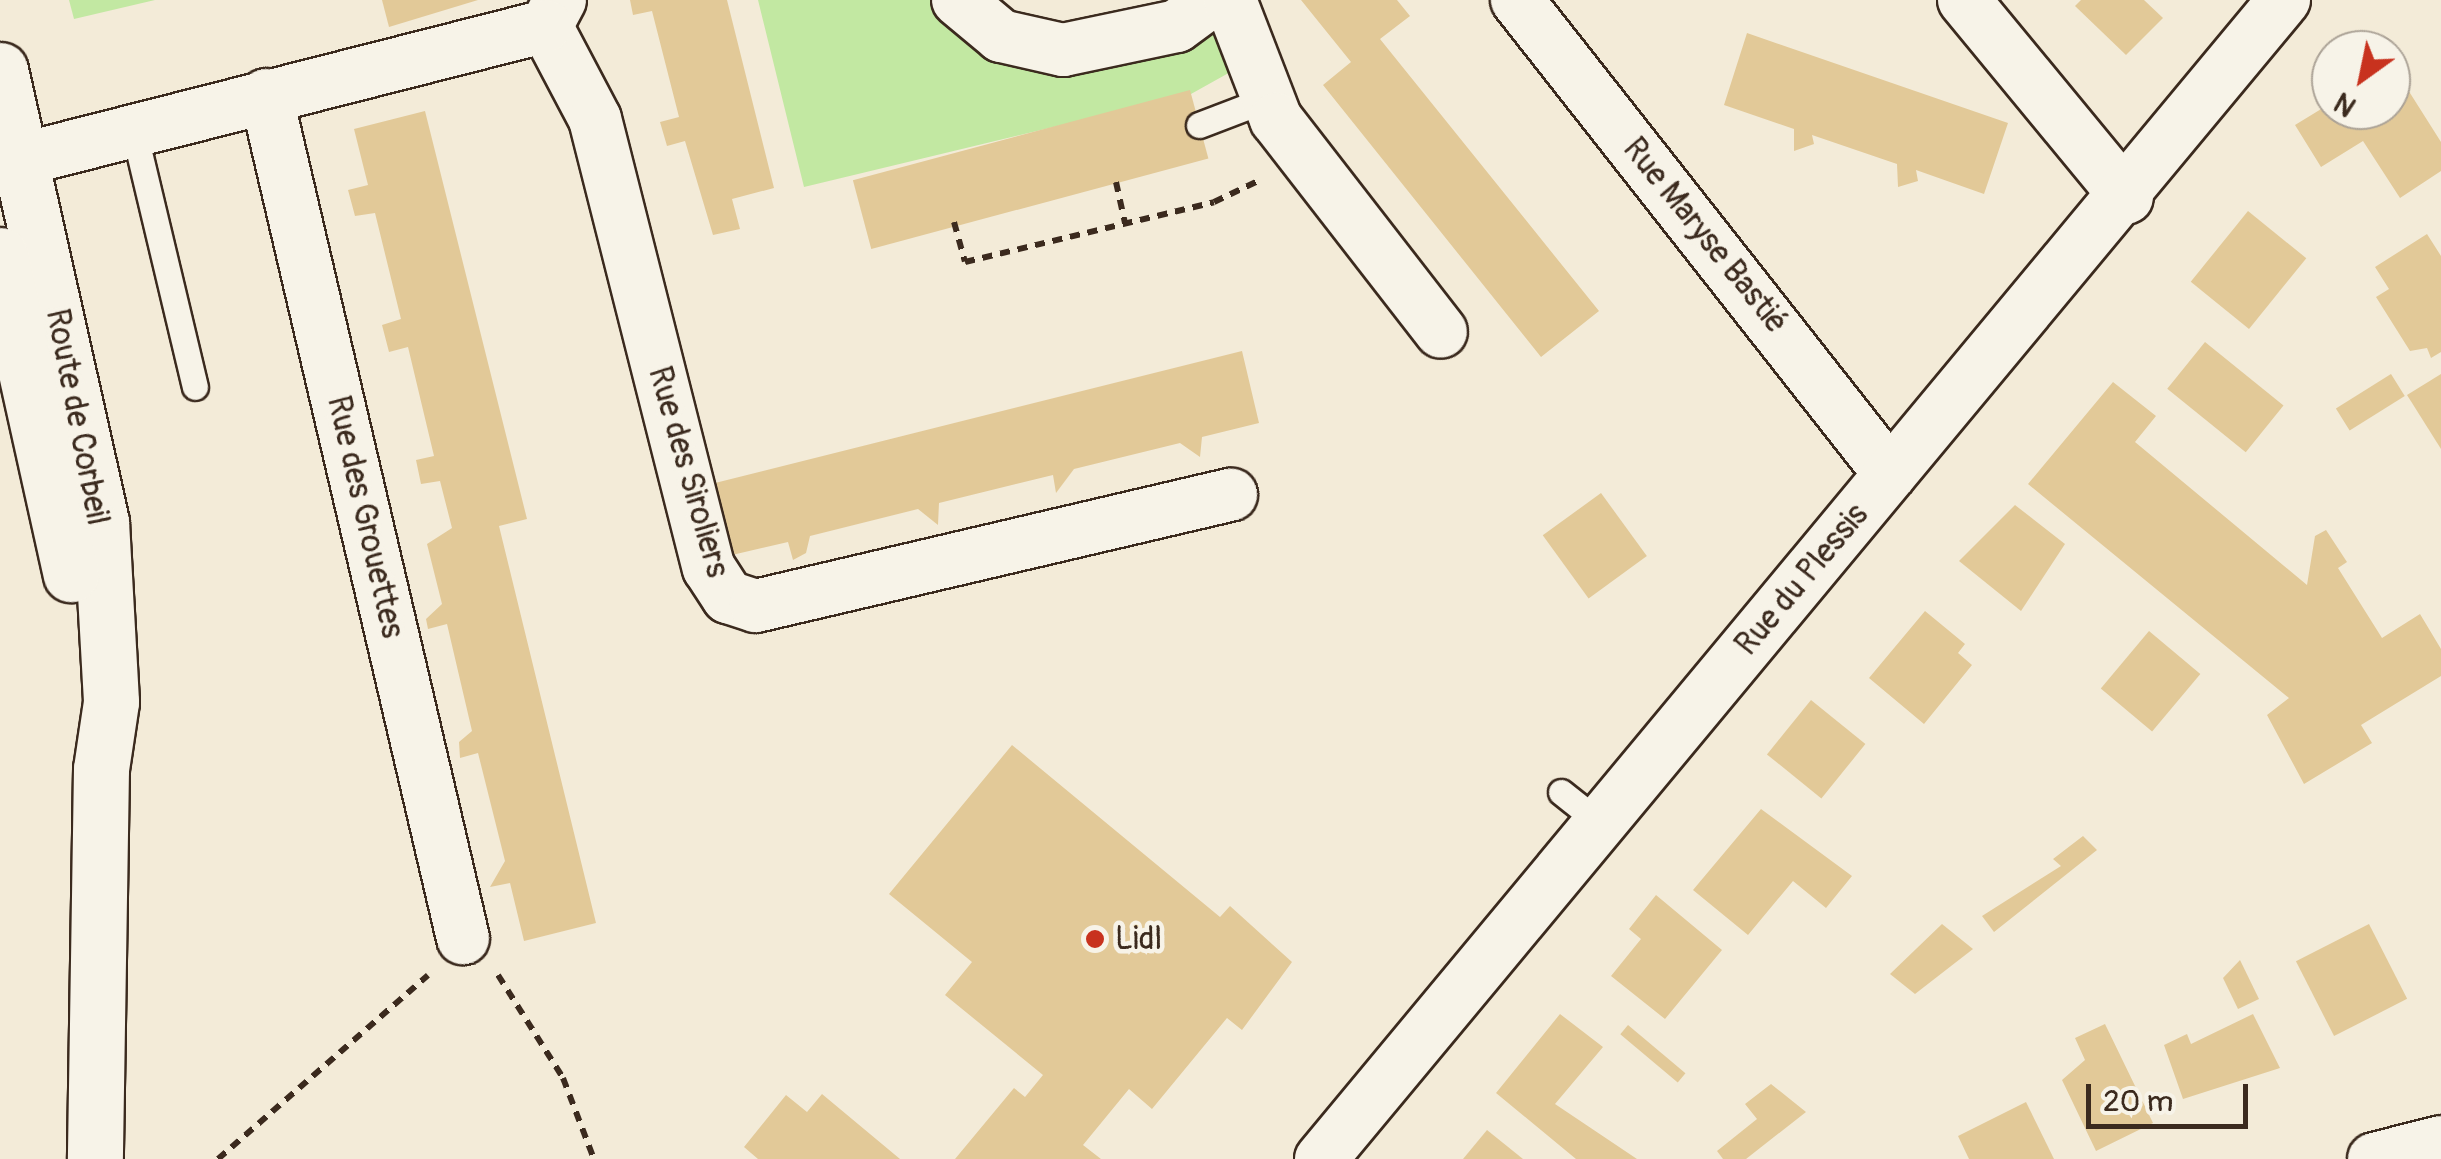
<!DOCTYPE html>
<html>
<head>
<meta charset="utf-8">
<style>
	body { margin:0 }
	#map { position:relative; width:2441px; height:1159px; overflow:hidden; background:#f3ebd8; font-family:Pangolin,sans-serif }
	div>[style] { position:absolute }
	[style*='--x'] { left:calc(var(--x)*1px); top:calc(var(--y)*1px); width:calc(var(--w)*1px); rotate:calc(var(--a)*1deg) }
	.green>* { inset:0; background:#c2e8a2 }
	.building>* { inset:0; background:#e2c998; transform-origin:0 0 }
	.path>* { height:6px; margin-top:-3px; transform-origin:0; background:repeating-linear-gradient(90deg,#3b2a1e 0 10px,transparent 0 18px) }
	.roads { filter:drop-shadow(2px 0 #3b2a1e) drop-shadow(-2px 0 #3b2a1e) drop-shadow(0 2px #3b2a1e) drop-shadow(0 -2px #3b2a1e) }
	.lane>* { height:25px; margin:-12.5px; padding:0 12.5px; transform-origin:12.5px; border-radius:12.5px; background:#f7f3e8 }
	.street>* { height:52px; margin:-26px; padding:0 26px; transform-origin:26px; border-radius:26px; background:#f7f3e8 }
	.secondary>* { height:55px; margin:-27.5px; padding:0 27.5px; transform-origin:27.5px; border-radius:27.5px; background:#f7f3e8 }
	.dots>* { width:28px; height:28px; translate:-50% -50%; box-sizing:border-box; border:5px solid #f7f3e8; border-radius:50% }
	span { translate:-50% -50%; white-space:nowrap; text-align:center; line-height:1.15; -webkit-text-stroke:9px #f7f3e8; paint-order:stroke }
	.street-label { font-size:32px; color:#3b2a1e }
	.poi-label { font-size:32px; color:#3b2a1e }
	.left { translate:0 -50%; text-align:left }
	.north { position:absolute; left:2311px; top:30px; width:100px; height:100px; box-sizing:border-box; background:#f7f3e8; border:2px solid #aca397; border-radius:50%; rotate:213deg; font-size:28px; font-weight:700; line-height:40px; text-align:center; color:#3b2a1e }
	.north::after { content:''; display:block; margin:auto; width:35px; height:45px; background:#c8321e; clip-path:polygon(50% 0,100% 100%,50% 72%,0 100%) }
	.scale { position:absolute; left:2086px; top:1084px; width:162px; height:45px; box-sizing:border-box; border:5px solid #3b2a1e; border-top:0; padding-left:12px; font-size:30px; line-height:35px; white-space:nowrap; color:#3b2a1e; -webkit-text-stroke:8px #f7f3e8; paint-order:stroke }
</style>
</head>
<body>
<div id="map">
	<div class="green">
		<i style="clip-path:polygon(69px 0,155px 0,74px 19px)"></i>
		<i style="clip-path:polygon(758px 0,941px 0,962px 26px,1214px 29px,1234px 70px,1191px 94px,804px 187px)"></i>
	</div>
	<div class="building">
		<i style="clip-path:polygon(382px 0,478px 0,389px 27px)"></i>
		<i style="clip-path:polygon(630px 0,727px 0,774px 188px,732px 199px,740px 229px,713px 235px,685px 141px,667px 146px,660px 122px,679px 117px,652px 11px,633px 15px)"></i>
		<i style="clip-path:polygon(1301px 0,1397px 0,1410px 16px,1380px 39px,1599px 311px,1541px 357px,1323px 85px,1351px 62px)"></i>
		<i style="clip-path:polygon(2081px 0,2144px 0,2163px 18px,2126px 55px,2075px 6px)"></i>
		<i style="clip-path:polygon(1747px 33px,2008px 123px,1984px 194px,1916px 170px,1918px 181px,1898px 187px,1897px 164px,1812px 135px,1814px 144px,1794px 151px,1794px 129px,1724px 105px)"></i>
		<i style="clip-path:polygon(2391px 63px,2441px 142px,2441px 171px,2400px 198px,2363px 141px,2321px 167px,2295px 125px,2331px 103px,2391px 110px)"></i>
		<i style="left:1190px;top:90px;width:71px;height:349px;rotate:75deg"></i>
		<i style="clip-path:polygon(425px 111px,527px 519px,499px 526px,596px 923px,524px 941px,510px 883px,490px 887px,505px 861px,478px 753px,460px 758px,459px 742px,472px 731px,447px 624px,428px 629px,426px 619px,442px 604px,427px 544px,452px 528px,440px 481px,421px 484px,416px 460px,434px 456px,408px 347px,389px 352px,382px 325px,401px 319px,375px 213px,355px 216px,348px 190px,368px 185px,354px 129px)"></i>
		<i style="left:2248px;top:211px;width:75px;height:91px;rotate:39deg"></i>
		<i style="clip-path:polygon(2427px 234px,2441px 256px,2441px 352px,2431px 358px,2427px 348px,2410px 351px,2376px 297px,2389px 289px,2375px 267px)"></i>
		<i style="left:2205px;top:342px;width:101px;height:60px;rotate:39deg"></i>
		<i style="clip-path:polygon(1242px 351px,1259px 423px,1202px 437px,1200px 457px,1180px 443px,1074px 469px,1056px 493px,1053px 475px,939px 503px,938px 525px,918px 509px,810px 536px,806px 553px,793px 560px,788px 542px,732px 555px,715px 483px)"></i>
		<i style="left:2391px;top:374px;width:26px;height:65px;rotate:58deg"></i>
		<i style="clip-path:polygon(2441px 374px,2441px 449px,2407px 395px)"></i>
		<i style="clip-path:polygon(2113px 382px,2156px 416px,2135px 442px,2307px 585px,2315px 536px,2326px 530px,2347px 562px,2338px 568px,2382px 638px,2420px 614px,2441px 649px,2441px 676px,2361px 725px,2372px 743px,2304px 784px,2267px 715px,2289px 698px,2028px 484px)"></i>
		<i style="left:1601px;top:493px;width:78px;height:72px;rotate:54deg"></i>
		<i style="clip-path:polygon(2015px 505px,2065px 544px,2021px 611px,1959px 561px)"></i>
		<i style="clip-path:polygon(1925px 611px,1965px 644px,1958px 653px,1972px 665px,1924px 724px,1869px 678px)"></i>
		<i style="left:2149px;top:631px;width:67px;height:75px;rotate:40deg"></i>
		<i style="left:1811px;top:700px;width:70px;height:70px;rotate:39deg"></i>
		<i style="clip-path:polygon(1012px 745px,1220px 917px,1230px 906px,1292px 962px,1242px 1030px,1227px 1018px,1152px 1109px,1129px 1089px,1083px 1145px,1101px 1159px,955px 1159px,1014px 1088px,1025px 1097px,1043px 1075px,945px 995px,972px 962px,889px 894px)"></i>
		<i style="clip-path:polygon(1761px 809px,1852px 876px,1826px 908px,1793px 881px,1748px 935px,1693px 890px)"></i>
		<i style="clip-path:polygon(2083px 836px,2097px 850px,1994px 932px,1982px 916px,2061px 866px,2053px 859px)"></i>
		<i style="clip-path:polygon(1656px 895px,1722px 950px,1665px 1019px,1611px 976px,1641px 939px,1629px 929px)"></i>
		<i style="clip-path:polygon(1942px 924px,1973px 949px,1915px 994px,1890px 974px)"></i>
		<i style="left:2369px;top:924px;width:84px;height:82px;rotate:63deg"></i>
		<i style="clip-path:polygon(2240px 960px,2259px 999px,2238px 1009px,2223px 978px)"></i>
		<i style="clip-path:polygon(1560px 1014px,1603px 1047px,1555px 1104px,1637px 1159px,1576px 1159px,1496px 1093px)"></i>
		<i style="clip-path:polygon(2253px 1014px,2280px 1068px,2183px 1099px,2164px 1045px,2187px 1034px,2191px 1044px)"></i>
		<i style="clip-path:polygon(2105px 1024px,2153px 1123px,2096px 1151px,2062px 1080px,2085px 1060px,2075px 1038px)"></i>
		<i style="left:1628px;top:1025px;width:75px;height:12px;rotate:40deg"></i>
		<i style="clip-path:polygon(1771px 1084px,1806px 1112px,1746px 1159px,1723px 1159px,1717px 1151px,1757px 1119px,1745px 1104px)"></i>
		<i style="clip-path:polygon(822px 1094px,900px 1159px,758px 1159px,744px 1147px,786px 1095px,807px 1112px)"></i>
		<i style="clip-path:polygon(2026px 1102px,2054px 1159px,1969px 1159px,1958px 1136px)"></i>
		<i style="clip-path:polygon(1487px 1130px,1523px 1159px,1463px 1159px)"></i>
	</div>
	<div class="path">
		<i style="--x:1116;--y:182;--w:42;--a:77.6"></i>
		<i style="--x:954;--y:222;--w:41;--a:74.6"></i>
		<i style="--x:965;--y:262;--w:256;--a:-13.5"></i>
		<i style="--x:1214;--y:202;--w:47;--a:-25.5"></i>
		<i style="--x:498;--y:975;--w:122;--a:57.7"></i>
		<i style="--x:563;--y:1078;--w:87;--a:69.1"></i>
		<i style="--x:218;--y:1159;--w:279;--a:-41.2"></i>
	</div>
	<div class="roads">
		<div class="lane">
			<i style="--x:1199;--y:125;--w:73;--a:-20.9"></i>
			<i style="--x:134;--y:131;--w:263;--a:76.6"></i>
			<i style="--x:1561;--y:792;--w:50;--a:38.5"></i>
		</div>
		<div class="street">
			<i style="--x:560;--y:0;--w:30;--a:118"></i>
			<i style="--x:546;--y:26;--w:105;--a:62.2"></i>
			<i style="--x:595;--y:119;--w:463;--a:75.8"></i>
			<i style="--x:709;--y:568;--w:35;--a:57"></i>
			<i style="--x:728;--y:597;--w:29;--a:18"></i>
			<i style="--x:756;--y:606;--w:488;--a:-13.2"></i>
			<i style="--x:958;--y:0;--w:56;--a:39.9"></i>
			<i style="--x:1001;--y:36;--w:64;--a:12.7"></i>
			<i style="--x:1063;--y:50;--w:116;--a:-11.9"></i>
			<i style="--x:1177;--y:26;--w:44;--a:-36.6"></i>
			<i style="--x:1230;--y:0;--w:128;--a:68.9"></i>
			<i style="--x:1276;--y:119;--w:269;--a:52.2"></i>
			<i style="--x:1517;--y:0;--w:603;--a:51.8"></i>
			<i style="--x:1964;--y:0;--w:256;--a:50.5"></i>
			<i style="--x:266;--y:95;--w:866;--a:76.85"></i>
			<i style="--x:0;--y:165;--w:563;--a:-14.28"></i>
			<i style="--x:1321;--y:1159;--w:1507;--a:-50.28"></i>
			<i style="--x:2374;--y:1159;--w:69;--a:-14.2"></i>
		</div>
		<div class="secondary">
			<i style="--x:0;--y:70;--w:463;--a:77.4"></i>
			<i style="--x:101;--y:522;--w:180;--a:86.8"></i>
			<i style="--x:111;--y:702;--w:68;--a:98.5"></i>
			<i style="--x:101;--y:769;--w:390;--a:90.9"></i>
			<i style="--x:0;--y:255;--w:327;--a:77.5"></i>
		</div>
	</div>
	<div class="dots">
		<i style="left:1095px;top:939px;background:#c8321e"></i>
	</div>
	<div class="street-label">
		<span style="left:1705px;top:236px;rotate:51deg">Rue Maryse Bastié</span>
		<span style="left:77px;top:417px;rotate:79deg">Route de Corbeil</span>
		<span style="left:688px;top:472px;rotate:74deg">Rue des Siroliers</span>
		<span style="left:365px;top:517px;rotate:77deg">Rue des Grouettes</span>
		<span style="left:1802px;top:580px;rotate:-50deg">Rue du Plessis</span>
	</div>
	<div class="poi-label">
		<span class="left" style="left:1115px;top:939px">Lidl</span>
	</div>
	<div class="north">N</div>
	<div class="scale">20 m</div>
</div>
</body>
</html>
